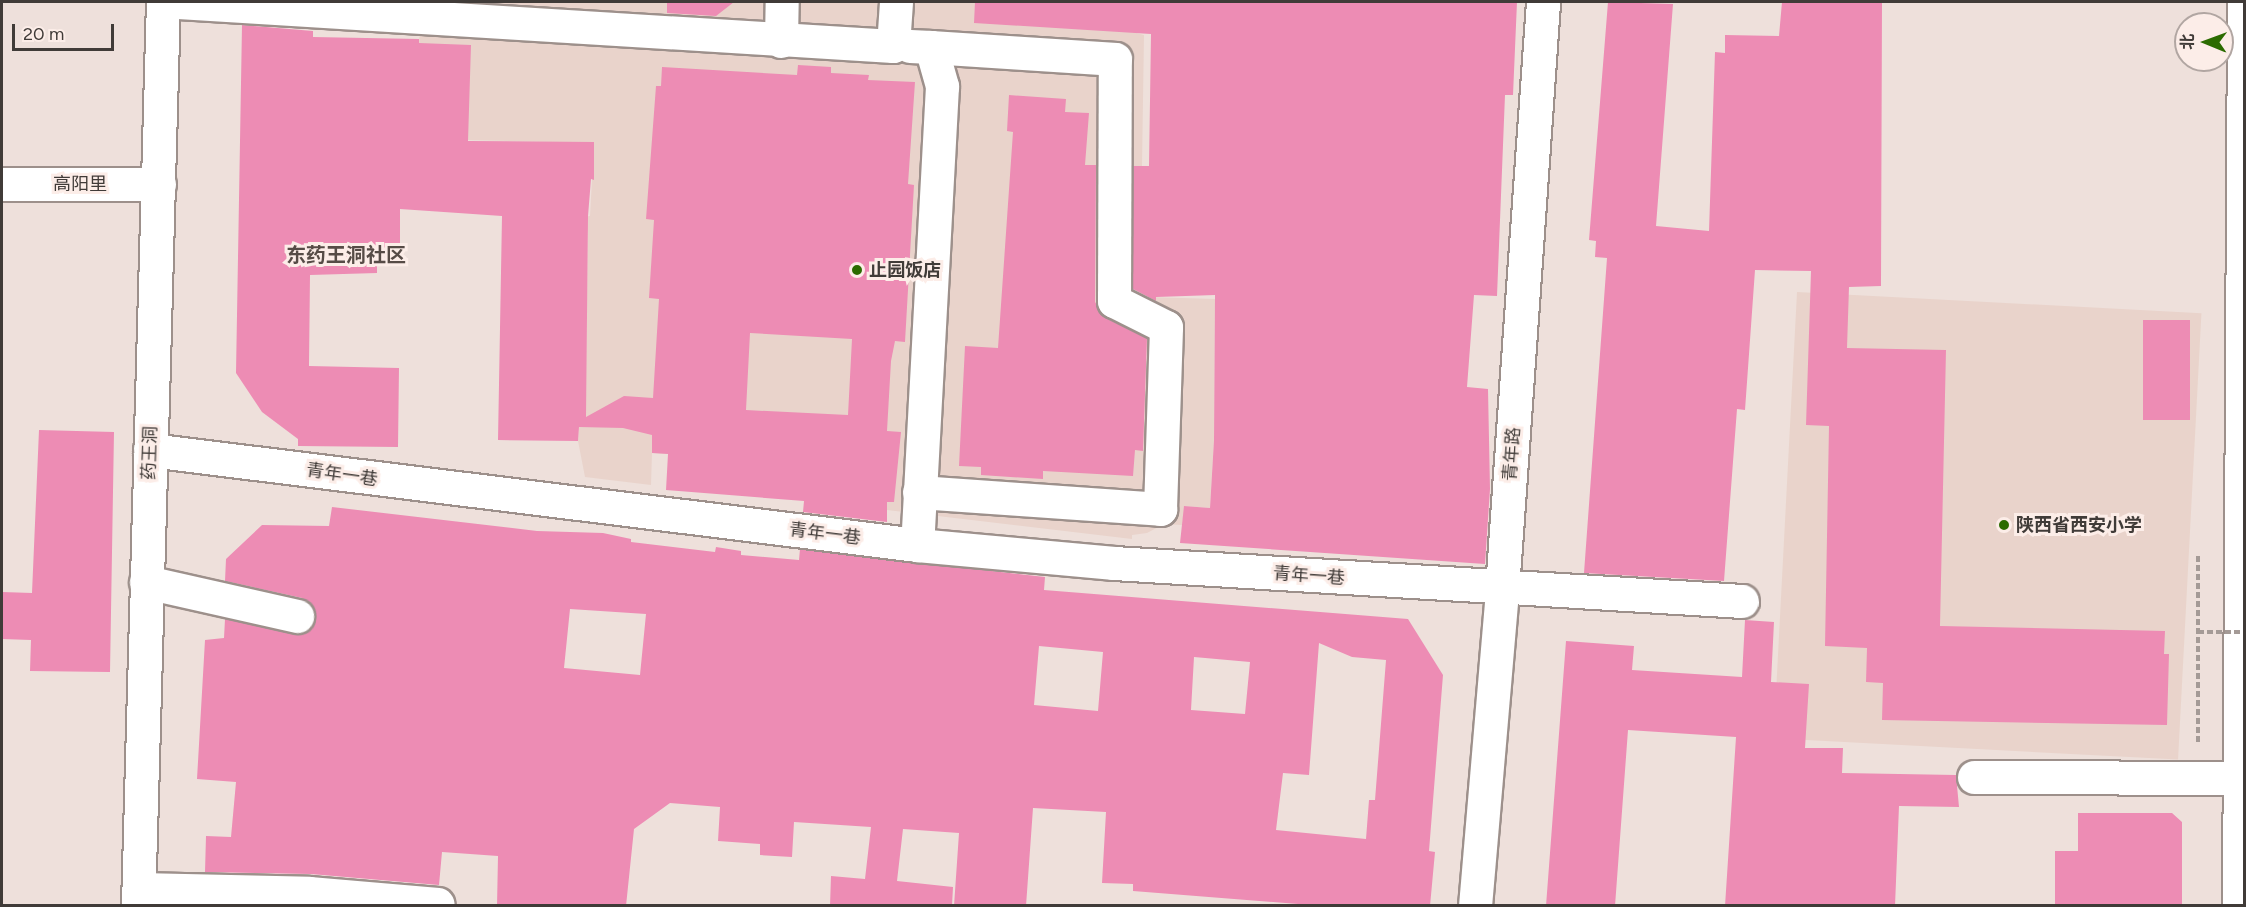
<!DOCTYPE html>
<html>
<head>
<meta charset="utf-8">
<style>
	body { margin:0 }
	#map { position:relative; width:2246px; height:907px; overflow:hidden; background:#eee0db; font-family:Figtree,"Noto Sans SC",sans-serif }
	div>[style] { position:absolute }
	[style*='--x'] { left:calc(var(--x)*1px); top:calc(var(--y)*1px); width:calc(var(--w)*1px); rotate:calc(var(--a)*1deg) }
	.built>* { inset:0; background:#e9d3cb; transform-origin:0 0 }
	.building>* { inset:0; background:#ed8cb4; transform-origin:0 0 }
	.path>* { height:4px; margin-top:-2px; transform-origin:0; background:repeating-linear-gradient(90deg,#a49a96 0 6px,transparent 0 9px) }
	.roads { filter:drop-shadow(2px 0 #9d908b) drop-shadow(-2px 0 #9d908b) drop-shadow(0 2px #9d908b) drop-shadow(0 -2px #9d908b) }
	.minor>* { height:33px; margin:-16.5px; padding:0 16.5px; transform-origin:16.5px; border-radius:16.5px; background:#fff }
	.path-bridge>* { height:4px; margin-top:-2px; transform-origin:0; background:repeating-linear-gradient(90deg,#a49a96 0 6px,transparent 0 9px) }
	.dots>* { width:16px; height:16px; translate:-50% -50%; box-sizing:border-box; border:3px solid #fcede8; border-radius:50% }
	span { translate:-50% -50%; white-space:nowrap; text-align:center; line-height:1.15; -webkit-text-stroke:6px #fcede8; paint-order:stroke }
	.street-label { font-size:18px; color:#403b38 }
	.poi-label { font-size:18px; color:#403b38; font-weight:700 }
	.left { translate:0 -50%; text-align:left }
	.neighbourhood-label { font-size:20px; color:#564b46; font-weight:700 }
	.frame { position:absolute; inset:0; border:3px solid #403b38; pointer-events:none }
	.north { position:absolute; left:2174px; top:12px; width:60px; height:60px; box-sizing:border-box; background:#fcede8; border:2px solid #b1a6a2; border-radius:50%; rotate:271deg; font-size:16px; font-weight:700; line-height:24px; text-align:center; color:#403b38 }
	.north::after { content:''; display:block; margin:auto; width:21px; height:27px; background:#2b6b00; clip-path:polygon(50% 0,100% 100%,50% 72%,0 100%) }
	.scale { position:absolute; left:12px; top:24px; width:102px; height:27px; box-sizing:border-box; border:3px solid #403b38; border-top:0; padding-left:8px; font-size:18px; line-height:21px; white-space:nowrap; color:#403b38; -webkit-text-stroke:4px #fcede8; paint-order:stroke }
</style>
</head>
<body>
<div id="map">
	<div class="built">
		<i style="clip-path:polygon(422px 2px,1138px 2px,1136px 33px,1144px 35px,1142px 166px,1132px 166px,1132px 283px,1137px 295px,1148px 297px,1215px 299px,1214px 440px,1210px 508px,1185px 506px,1182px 525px,1164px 524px,1147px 533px,1132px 535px,1132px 539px,887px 510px,844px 464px,652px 453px,651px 485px,585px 477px,578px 441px,579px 427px,585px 427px,588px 233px,582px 217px,590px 216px,594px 143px,468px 140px,416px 84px)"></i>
		<i style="left:1797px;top:292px;width:405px;height:447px;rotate:3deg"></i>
	</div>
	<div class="building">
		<i style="clip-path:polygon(667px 2px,734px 2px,716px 16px,667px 13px)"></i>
		<i style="clip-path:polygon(975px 2px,1517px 2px,1513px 95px,1505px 95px,1497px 296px,1474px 295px,1467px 387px,1488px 389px,1490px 489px,1485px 564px,1180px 543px,1184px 506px,1210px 508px,1214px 440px,1215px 295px,1156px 297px,1156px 301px,1133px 289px,1133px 166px,1149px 166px,1151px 34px,974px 23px)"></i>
		<i style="clip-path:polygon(1608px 2px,1673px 4px,1656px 226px,1709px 231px,1715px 52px,1725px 53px,1725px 35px,1779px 36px,1782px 2px,1882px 2px,1881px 286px,1849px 287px,1847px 348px,1946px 350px,1940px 626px,2165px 631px,2164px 654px,2169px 654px,2167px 725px,1882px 720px,1883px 683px,1866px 682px,1867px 648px,1825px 646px,1829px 426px,1806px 425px,1811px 271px,1755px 270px,1745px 410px,1737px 409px,1724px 581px,1584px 573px,1607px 258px,1595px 257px,1596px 241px,1589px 240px)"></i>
		<i style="clip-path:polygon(evenodd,242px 25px,313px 31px,313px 37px,419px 39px,419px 43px,471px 45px,468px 141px,594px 142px,594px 180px,591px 179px,588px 216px,586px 417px,624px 396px,653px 398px,659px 299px,649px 298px,654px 220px,646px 219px,656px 86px,661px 86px,662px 67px,797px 75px,798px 65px,831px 67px,831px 73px,869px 75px,868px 80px,915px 82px,908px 184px,914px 185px,905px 342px,895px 341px,891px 361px,887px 431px,901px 432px,894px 502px,887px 502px,887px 522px,803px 512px,804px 501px,666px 490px,668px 454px,652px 453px,652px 435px,623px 428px,579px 427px,578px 441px,498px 440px,502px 216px,400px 209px,400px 248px,377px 247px,377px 273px,310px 275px,309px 366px,399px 368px,398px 447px,298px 446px,298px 439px,262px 412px,236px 373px,242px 25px,750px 333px,852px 339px,848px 415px,746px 410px,750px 333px)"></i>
		<i style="clip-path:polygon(1009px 95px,1066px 99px,1065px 112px,1089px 113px,1085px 165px,1096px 165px,1095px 302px,1105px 317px,1147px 338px,1143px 451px,1135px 450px,1133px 476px,1043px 471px,1043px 479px,981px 475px,981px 467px,959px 466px,965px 346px,998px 348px,1013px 132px,1007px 131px)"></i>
		<i style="left:2143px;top:320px;width:47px;height:100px"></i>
		<i style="clip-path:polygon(39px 430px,114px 432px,110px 672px,30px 671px,31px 640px,2px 639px,2px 592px,32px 593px)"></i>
		<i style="clip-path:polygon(evenodd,332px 507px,537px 531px,603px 533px,631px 539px,631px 542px,715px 552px,716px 547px,741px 551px,741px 555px,799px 560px,800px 549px,1045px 577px,1044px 590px,1408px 619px,1443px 675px,1429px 851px,1435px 852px,1430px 906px,1323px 906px,1133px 891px,1133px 884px,1102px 883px,1106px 812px,1033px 808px,1026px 906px,954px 906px,959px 833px,903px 829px,897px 881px,953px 887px,952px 906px,830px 906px,831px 876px,865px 879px,871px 827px,794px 822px,792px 857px,760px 855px,760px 844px,718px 841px,720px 807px,670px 803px,634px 829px,626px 906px,497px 906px,498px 856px,442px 852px,439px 885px,311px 874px,205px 872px,206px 836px,231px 837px,236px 782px,197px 779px,205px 640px,224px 638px,225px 619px,293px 634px,310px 629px,315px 620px,310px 603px,302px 598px,225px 581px,226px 559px,262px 525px,329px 526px,332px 507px,570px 609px,646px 614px,640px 675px,564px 668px,570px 609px,332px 507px,1319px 643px,1352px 657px,1386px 660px,1375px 800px,1369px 800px,1366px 839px,1276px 830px,1283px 773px,1309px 775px,1319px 643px,332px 507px,1039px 646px,1103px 652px,1098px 711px,1034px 705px,1039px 646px,332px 507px,1194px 657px,1250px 662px,1245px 714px,1191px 710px,1194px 657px)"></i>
		<i style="clip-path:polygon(1745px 620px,1774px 622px,1771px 682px,1809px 684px,1805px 748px,1843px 748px,1842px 773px,1956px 775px,1959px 807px,1899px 806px,1895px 906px,1725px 906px,1736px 737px,1628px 730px,1615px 906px,1546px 906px,1566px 641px,1634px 646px,1632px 670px,1742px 677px)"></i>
		<i style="clip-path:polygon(2078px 813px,2172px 813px,2182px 822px,2182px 906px,2055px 906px,2055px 851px,2078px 851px)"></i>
	</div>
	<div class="path">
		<i style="--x:2198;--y:742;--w:186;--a:-90"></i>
	</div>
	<div class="roads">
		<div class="minor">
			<i style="--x:178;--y:2;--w:716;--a:3.52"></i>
			<i style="--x:893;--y:46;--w:44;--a:-86.1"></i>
			<i style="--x:781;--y:41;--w:39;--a:-89"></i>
			<i style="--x:910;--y:46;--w:21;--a:3"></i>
			<i style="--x:931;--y:47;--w:41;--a:74.2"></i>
			<i style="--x:942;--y:86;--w:460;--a:93.1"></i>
			<i style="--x:2;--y:184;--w:157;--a:0"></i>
			<i style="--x:150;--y:450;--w:773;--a:7.06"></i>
			<i style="--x:917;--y:545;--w:198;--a:5.2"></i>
			<i style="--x:1114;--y:563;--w:629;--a:3.46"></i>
			<i style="--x:919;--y:492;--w:242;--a:4"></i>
			<i style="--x:1160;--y:509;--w:182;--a:-88.1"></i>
			<i style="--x:1166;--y:327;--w:58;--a:-153.4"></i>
			<i style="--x:1114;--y:301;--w:242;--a:-89.8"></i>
			<i style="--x:1115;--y:59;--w:184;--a:-176.3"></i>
			<i style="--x:146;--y:582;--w:155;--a:12.7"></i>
			<i style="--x:1974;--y:777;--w:266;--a:0.2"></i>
			<i style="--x:139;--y:889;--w:170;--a:1.3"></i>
			<i style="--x:309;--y:893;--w:129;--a:4.9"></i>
			<i style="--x:138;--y:906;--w:904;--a:-88.42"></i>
			<i style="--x:1475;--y:906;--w:318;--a:-85.1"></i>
			<i style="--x:1502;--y:589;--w:588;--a:-86"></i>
			<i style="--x:2239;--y:906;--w:904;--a:-89.68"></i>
		</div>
	</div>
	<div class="path-bridge">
		<i style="--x:2198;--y:632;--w:46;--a:0"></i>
	</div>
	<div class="dots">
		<i style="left:857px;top:270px;background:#2b6b00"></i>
		<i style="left:2004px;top:525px;background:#2b6b00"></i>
	</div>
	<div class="street-label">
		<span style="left:80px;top:184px">高阳里</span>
		<span style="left:150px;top:453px;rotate:-88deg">药王洞</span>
		<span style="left:1512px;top:454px;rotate:-86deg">青年路</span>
		<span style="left:342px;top:475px;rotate:8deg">青年一巷</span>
		<span style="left:825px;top:534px;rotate:7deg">青年一巷</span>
		<span style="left:1309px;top:576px;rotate:4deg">青年一巷</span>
	</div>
	<div class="poi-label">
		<span class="left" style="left:869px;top:270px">止园饭店</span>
		<span class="left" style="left:2016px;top:525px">陕西省西安小学</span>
	</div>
	<div class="neighbourhood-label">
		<span style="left:346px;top:255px">东药王洞社区</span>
	</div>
	<div class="frame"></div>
	<div class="north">北</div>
	<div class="scale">20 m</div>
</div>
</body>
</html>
